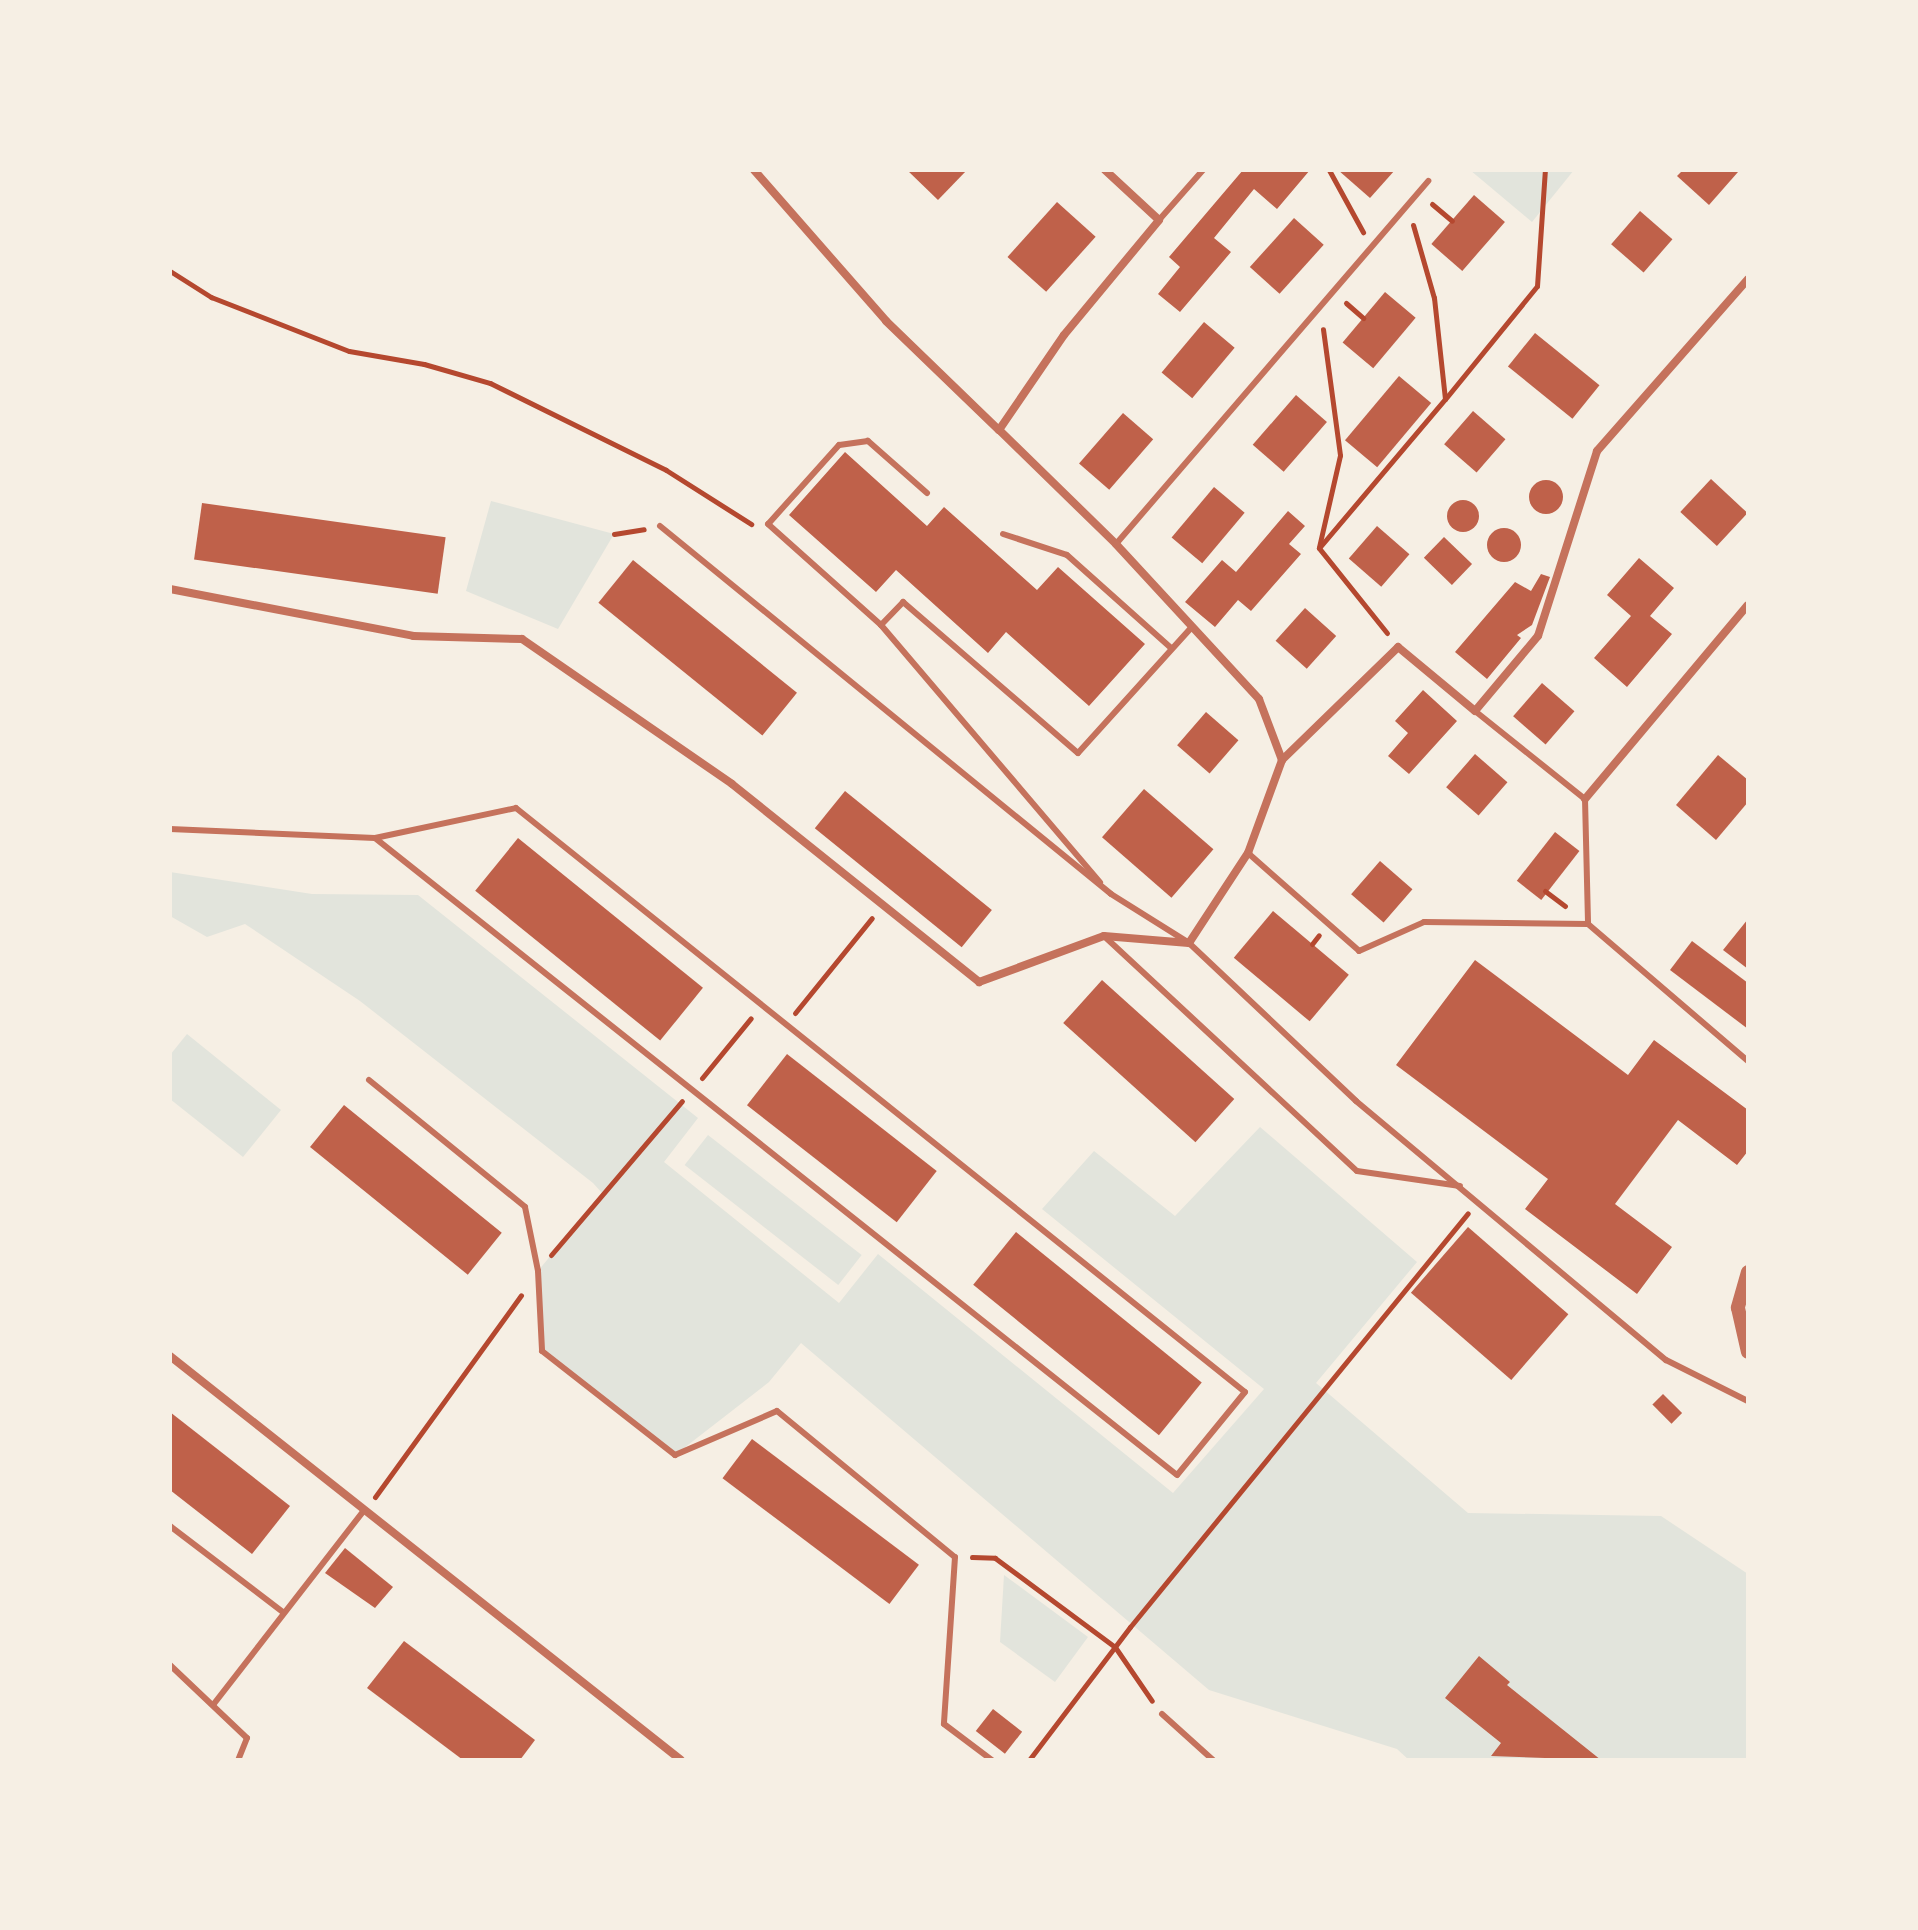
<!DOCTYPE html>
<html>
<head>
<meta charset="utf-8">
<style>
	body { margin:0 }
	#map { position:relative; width:1918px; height:1930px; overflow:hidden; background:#f6efe4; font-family:Spectral,serif }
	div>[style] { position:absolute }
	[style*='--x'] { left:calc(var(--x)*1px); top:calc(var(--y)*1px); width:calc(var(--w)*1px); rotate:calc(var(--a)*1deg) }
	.green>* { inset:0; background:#e2e4dc; transform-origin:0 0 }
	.building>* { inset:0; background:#bf614a; transform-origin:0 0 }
	.round { border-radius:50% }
	.path>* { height:5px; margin:-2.5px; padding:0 2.5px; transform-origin:2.5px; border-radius:2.5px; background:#b5482f }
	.service>* { height:6px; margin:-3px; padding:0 3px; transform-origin:3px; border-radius:3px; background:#c5725c }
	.minor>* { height:8px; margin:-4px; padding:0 4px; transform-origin:4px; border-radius:4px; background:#c5725c }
	.tertiary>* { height:14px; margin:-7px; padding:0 7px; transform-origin:7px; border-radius:7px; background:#c5725c }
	span { translate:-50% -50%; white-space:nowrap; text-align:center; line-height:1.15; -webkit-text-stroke:6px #f6efe4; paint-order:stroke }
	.frame { position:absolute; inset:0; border:172px solid #f6efe4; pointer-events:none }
</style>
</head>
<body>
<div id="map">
	<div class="green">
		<i style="clip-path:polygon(1470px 170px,1574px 170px,1532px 222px)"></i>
		<i style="clip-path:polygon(491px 501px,614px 534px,558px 629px,466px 591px)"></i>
		<i style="clip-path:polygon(170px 872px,312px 894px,418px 895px,698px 1118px,664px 1162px,839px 1303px,878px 1254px,1173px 1493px,1264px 1389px,1042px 1209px,1094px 1151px,1175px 1216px,1260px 1127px,1417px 1262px,1316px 1383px,1468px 1513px,1661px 1516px,1748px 1574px,1748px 1760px,1409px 1760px,1397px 1749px,1209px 1690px,801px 1343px,769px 1382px,675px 1455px,542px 1351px,538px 1271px,602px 1193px,593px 1183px,360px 1001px,245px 924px,207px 937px,170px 916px)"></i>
		<i style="clip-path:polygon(187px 1034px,281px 1110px,243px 1157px,170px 1099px,170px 1055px)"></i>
		<i style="left:708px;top:1135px;width:195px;height:38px;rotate:38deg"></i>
		<i style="clip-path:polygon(1004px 1575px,1088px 1637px,1055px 1682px,1000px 1642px)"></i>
	</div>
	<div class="building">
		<i style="clip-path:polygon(907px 170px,967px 170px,938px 200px)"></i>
		<i style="clip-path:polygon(1243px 170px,1310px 170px,1277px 209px,1254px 189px,1214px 238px,1231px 252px,1180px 312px,1158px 294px,1180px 267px,1169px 257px)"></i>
		<i style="clip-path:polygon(1338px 170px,1395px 170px,1370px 198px)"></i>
		<i style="clip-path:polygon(1683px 170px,1736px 170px,1738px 172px,1709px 205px,1677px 176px)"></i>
		<i style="left:1474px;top:195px;width:41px;height:65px;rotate:41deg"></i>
		<i style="left:1057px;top:202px;width:52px;height:74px;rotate:42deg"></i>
		<i style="left:1640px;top:211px;width:43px;height:44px;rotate:41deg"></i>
		<i style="left:1294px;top:218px;width:40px;height:66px;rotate:42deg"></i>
		<i style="left:1385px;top:292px;width:40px;height:66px;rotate:40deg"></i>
		<i style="left:1204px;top:322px;width:40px;height:66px;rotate:40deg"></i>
		<i style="left:1535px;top:333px;width:83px;height:43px;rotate:39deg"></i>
		<i style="left:1399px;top:376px;width:42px;height:84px;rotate:40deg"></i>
		<i style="left:1296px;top:395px;width:41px;height:66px;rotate:41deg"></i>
		<i style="left:1473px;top:411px;width:43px;height:44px;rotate:41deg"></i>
		<i style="left:1123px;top:413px;width:40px;height:67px;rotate:41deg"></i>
		<i style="clip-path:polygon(845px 452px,927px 526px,944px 507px,1037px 590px,1058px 567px,1145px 644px,1089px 706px,1006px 632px,988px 653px,896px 570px,876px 592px,789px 515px)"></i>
		<i style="left:1711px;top:479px;width:50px;height:45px;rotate:43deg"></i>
		<i class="round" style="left:1529px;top:480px;width:34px;height:34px"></i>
		<i style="left:1214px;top:487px;width:40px;height:66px;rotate:40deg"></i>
		<i class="round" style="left:1447px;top:500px;width:32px;height:32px"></i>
		<i style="left:202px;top:503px;width:246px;height:57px;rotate:8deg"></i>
		<i style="clip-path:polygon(1288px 511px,1305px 526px,1289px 544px,1301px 554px,1251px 611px,1238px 600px,1215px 627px,1185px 602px,1222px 560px,1236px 572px)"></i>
		<i style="left:1377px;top:526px;width:43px;height:43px;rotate:41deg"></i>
		<i class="round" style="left:1487px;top:528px;width:34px;height:34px"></i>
		<i style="left:1444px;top:537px;width:39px;height:29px;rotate:44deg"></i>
		<i style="clip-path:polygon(1639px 558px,1674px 588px,1650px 616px,1672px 634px,1627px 687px,1594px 658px,1631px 616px,1607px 595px)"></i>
		<i style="left:633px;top:560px;width:211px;height:55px;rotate:39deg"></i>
		<i style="clip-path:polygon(1541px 574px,1550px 577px,1532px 625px,1517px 635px,1521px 638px,1487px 679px,1455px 652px,1515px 582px,1531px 591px)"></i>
		<i style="left:1305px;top:608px;width:42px;height:44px;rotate:42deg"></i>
		<i style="left:1542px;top:683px;width:43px;height:44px;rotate:41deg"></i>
		<i style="clip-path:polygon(1423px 690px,1457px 721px,1409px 774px,1388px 756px,1408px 733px,1395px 721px)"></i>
		<i style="left:1206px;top:712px;width:43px;height:44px;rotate:41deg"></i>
		<i style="left:1475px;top:754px;width:43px;height:44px;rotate:41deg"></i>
		<i style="clip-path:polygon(1718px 755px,1748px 780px,1748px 802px,1716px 840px,1676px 805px)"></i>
		<i style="left:1144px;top:789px;width:92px;height:64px;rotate:41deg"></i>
		<i style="left:845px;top:791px;width:189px;height:48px;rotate:39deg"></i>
		<i style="left:1555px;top:832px;width:31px;height:62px;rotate:38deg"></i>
		<i style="left:518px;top:838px;width:238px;height:68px;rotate:39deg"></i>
		<i style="left:1380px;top:861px;width:43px;height:44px;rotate:41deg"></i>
		<i style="left:1273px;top:911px;width:99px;height:61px;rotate:40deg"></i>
		<i style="clip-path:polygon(1748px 919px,1748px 969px,1723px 950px)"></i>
		<i style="clip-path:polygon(1692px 941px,1748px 983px,1748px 1029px,1670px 970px)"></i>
		<i style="clip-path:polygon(1475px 960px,1628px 1075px,1654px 1040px,1748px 1110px,1748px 1151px,1737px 1165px,1678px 1120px,1615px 1204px,1672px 1247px,1637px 1294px,1525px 1209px,1548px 1179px,1396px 1065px)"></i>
		<i style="left:1102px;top:980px;width:178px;height:58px;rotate:42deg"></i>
		<i style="left:787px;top:1054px;width:190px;height:65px;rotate:38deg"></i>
		<i style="left:344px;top:1105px;width:203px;height:54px;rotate:39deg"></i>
		<i style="left:1468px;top:1227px;width:133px;height:87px;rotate:41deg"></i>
		<i style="left:1016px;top:1232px;width:239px;height:68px;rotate:39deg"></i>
		<i style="left:1663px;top:1394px;width:27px;height:15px;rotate:45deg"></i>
		<i style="clip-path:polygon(170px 1412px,290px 1506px,252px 1554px,170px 1490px)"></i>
		<i style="left:752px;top:1439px;width:209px;height:49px;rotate:37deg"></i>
		<i style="clip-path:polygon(345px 1548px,393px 1587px,375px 1608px,325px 1573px)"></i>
		<i style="clip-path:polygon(404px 1641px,535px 1740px,520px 1760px,463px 1760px,367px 1688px)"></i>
		<i style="clip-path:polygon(1479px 1656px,1510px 1682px,1507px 1685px,1601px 1760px,1491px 1756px,1501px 1743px,1445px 1698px)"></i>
		<i style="left:993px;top:1709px;width:37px;height:28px;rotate:38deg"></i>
	</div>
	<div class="path">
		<i style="--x:1329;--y:170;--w:71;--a:61.3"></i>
		<i style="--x:1432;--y:204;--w:26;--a:40"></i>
		<i style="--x:170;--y:271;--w:49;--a:32.4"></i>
		<i style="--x:211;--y:297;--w:148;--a:21.4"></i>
		<i style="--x:349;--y:351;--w:76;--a:9.8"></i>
		<i style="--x:424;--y:364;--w:69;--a:16.1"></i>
		<i style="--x:490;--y:383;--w:196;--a:26.3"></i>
		<i style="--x:666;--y:470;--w:101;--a:32.4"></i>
		<i style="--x:1346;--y:303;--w:23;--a:41"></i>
		<i style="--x:1446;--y:398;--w:144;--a:-50.9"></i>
		<i style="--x:1537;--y:286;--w:116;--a:-86.1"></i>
		<i style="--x:614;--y:534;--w:30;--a:-9"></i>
		<i style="--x:1319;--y:547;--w:94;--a:-77.1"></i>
		<i style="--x:1340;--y:455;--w:127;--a:-97.7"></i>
		<i style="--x:1387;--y:633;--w:109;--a:-128.7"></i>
		<i style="--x:1319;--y:548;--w:195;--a:-49.8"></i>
		<i style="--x:1445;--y:399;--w:102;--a:-96.2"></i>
		<i style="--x:1434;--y:298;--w:76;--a:-106"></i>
		<i style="--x:1545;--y:891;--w:25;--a:37"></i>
		<i style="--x:1312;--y:944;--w:11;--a:-52"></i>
		<i style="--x:795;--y:1013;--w:122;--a:-51"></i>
		<i style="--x:702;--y:1078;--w:77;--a:-50.8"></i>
		<i style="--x:551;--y:1255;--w:202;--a:-49.6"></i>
		<i style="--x:375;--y:1497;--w:249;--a:-54.1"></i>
		<i style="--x:972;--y:1557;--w:23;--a:2"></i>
		<i style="--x:995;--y:1558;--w:149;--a:36.6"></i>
		<i style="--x:1115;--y:1647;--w:65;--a:55.6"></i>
		<i style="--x:1029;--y:1760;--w:167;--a:-52.8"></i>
		<i style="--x:1130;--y:1627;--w:534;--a:-50.77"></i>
	</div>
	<div class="service">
		<i style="--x:1159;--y:220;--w:67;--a:-48.7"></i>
		<i style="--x:927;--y:493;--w:79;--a:-138.6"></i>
		<i style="--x:868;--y:441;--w:29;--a:172"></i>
		<i style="--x:839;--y:445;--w:106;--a:131.9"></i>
		<i style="--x:768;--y:524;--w:152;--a:41.8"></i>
		<i style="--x:881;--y:625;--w:338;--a:49.6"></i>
		<i style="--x:660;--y:526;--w:582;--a:39.21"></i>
		<i style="--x:1111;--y:894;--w:92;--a:32.1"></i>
		<i style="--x:1189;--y:943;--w:230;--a:43.4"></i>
		<i style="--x:1356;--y:1101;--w:404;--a:39.9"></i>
		<i style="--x:1666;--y:1360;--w:92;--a:26.6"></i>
		<i style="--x:1003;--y:534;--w:67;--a:18.2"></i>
		<i style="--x:1067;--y:555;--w:140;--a:41.8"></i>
		<i style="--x:1116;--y:544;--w:479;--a:-49.3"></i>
		<i style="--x:881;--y:625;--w:32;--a:-46"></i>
		<i style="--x:903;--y:602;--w:231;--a:40.8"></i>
		<i style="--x:1078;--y:753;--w:170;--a:-47.9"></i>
		<i style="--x:1475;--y:711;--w:141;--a:38.7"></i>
		<i style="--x:1585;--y:799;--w:125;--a:88.6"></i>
		<i style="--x:170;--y:829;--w:205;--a:2.5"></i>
		<i style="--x:375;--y:838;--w:144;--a:-12"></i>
		<i style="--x:516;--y:808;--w:934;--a:38.7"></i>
		<i style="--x:1245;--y:1392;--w:107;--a:129.3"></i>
		<i style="--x:1177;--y:1475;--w:1024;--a:-141.54"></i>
		<i style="--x:1248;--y:853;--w:148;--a:41.4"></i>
		<i style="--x:1359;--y:951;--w:71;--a:-24"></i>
		<i style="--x:1424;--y:922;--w:164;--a:0.7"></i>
		<i style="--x:1588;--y:924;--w:211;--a:40.6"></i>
		<i style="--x:1104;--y:936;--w:345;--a:42.9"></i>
		<i style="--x:1357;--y:1171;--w:104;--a:8.3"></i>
		<i style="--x:369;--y:1080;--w:201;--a:39.1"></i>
		<i style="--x:525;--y:1207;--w:65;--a:78.5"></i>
		<i style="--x:538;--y:1271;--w:80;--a:87.1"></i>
		<i style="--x:542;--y:1351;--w:169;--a:38"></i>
		<i style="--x:675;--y:1455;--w:111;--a:-23.3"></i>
		<i style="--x:777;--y:1411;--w:230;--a:39.4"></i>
		<i style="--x:955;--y:1557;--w:167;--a:93.8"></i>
		<i style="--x:944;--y:1724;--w:60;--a:36.9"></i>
		<i style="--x:170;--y:1526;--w:142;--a:37.3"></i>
		<i style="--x:170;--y:1665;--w:106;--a:43.5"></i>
		<i style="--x:247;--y:1738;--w:24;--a:112"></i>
		<i style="--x:213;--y:1705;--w:247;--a:-52.2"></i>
		<i style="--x:1162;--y:1714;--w:69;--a:42"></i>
	</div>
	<div class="minor">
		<i style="--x:754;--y:170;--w:201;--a:48.8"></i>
		<i style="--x:886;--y:321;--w:157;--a:44"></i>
		<i style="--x:170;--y:589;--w:248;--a:10.9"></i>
		<i style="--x:413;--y:636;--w:109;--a:1.6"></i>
		<i style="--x:522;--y:639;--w:255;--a:34.6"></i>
		<i style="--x:732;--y:784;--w:317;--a:38.7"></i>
		<i style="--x:979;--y:982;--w:133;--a:-20.2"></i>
		<i style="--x:1104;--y:936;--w:85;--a:4.7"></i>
		<i style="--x:1189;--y:943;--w:108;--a:-56.8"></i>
		<i style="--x:1248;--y:853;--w:99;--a:-69.9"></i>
		<i style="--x:1282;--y:760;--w:65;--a:-110.7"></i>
		<i style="--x:1259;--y:699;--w:211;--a:-132.7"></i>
		<i style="--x:1116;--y:544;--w:163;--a:-135.7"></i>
		<i style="--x:999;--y:430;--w:115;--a:-55.6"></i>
		<i style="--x:1064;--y:335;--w:149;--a:-50.4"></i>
		<i style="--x:1159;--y:220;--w:74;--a:-137.2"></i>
		<i style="--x:1282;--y:760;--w:162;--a:-44.2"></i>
		<i style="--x:1398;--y:647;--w:100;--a:39.7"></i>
		<i style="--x:1475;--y:711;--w:98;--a:-50"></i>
		<i style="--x:1538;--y:636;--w:194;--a:-72.3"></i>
		<i style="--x:1597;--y:451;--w:229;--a:-48.7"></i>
		<i style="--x:1585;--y:799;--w:253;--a:-50"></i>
		<i style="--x:170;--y:1356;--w:651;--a:38.33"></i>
	</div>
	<div class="tertiary">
		<i style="--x:1748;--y:1272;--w:37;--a:106"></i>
		<i style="--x:1738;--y:1308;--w:45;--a:77.2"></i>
	</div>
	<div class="frame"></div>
</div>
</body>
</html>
